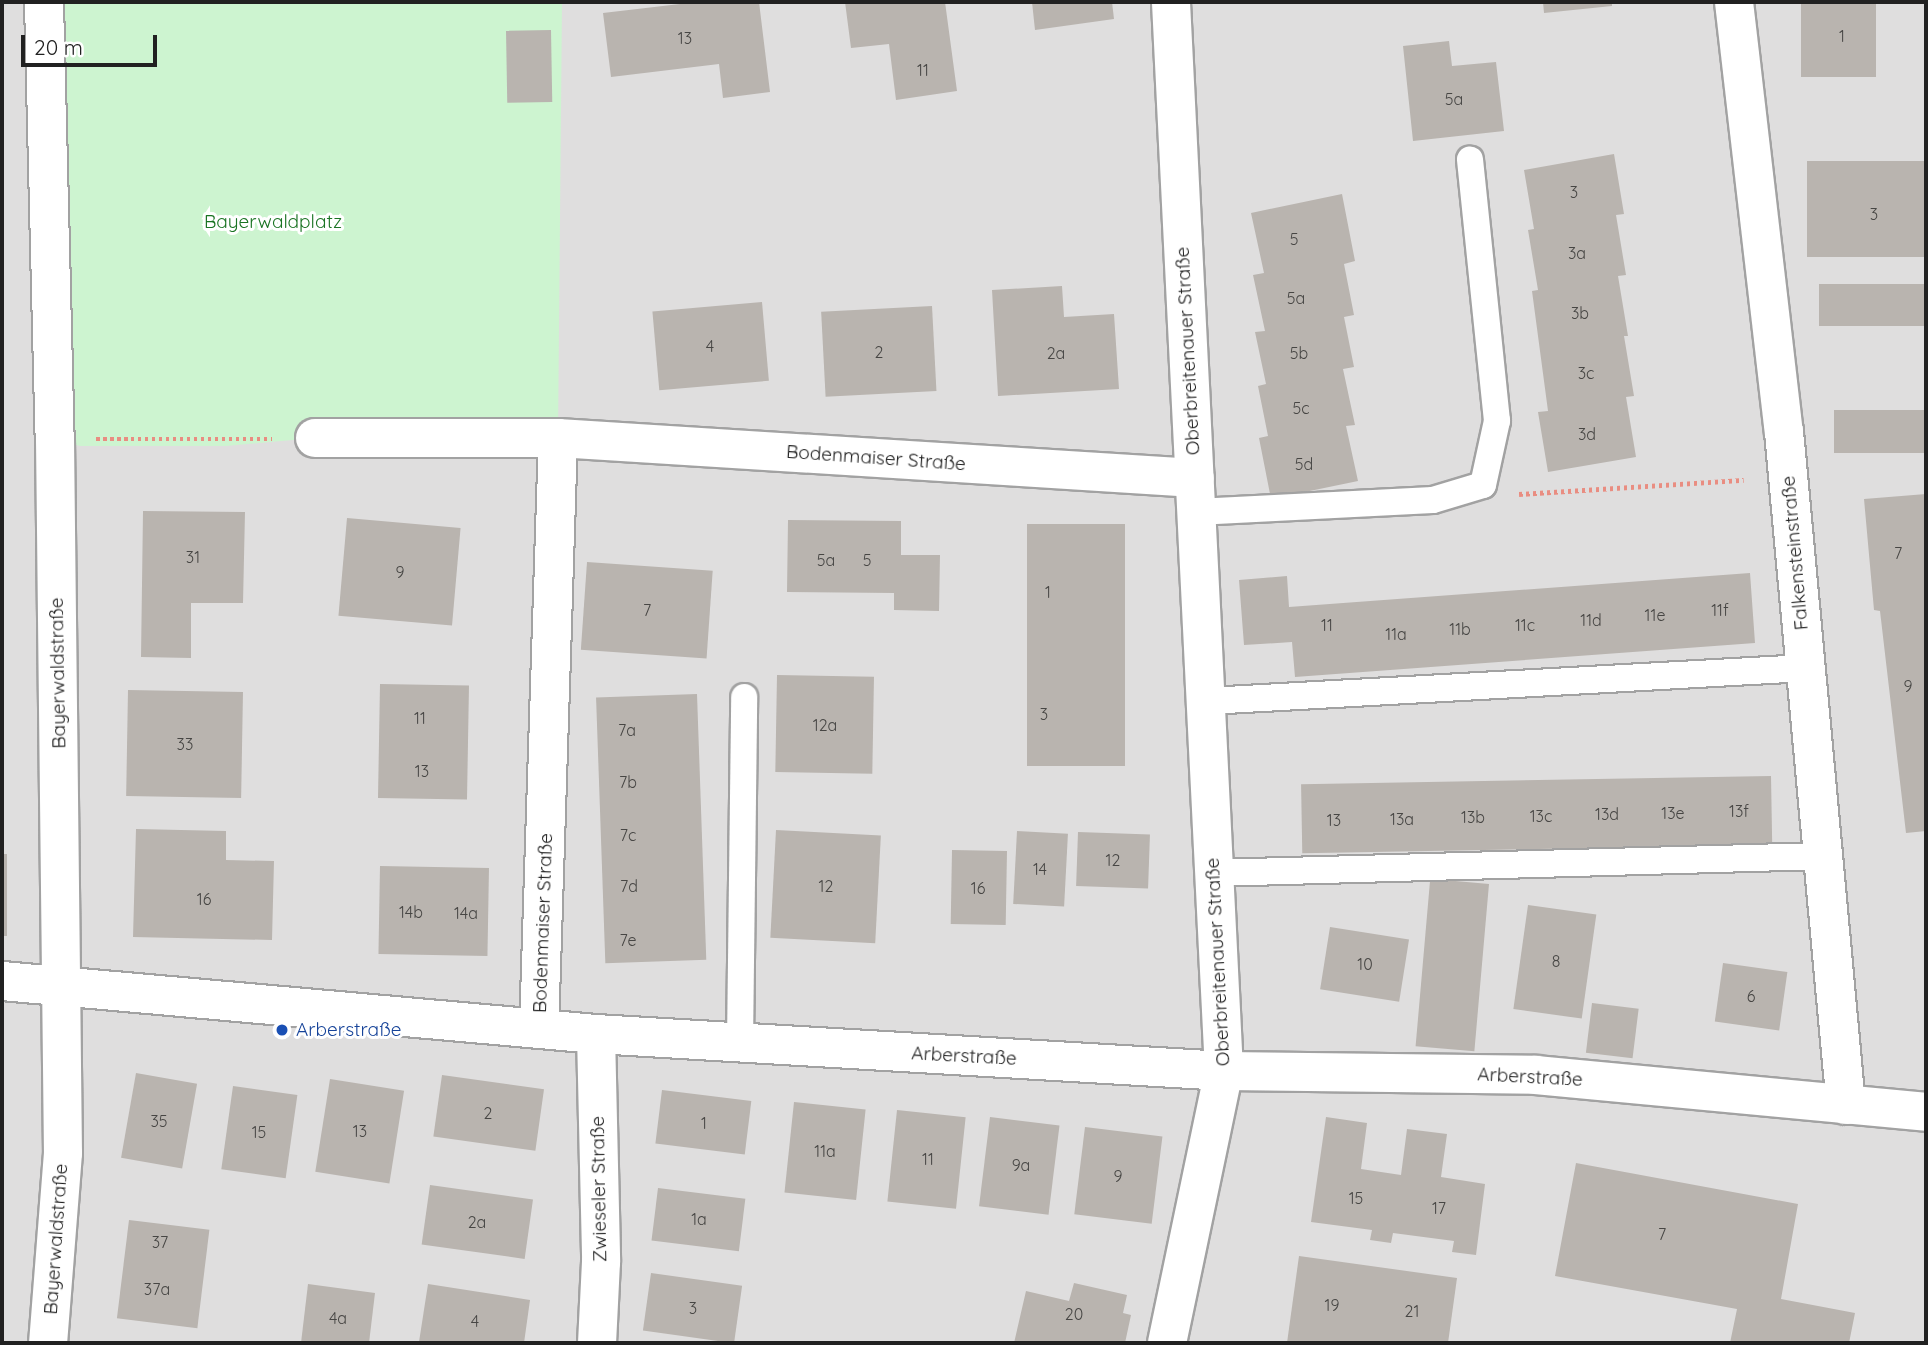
<!DOCTYPE html>
<html>
<head>
<meta charset="utf-8">
<style>
	body { margin:0 }
	#map { position:relative; width:1928px; height:1345px; overflow:hidden; background:#f0eee9; font-family:Quicksand,sans-serif }
	div>[style] { position:absolute }
	[style*='--x'] { left:calc(var(--x)*1px); top:calc(var(--y)*1px); width:calc(var(--w)*1px); rotate:calc(var(--a)*1deg) }
	.residential>* { inset:0; background:#dfdede; transform-origin:0 0 }
	.park>* { inset:0; background:#cdf4d0 }
	.building>* { inset:0; background:#b9b4af; transform-origin:0 0 }
	.path>* { height:4.5px; margin-top:-2.25px; transform-origin:0; background:repeating-linear-gradient(90deg,#e98d81 0 3.5px,transparent 0 7px) }
	.roads { filter:drop-shadow(2px 0 #a2a2a2) drop-shadow(-2px 0 #a2a2a2) drop-shadow(0 2px #a2a2a2) drop-shadow(0 -2px #a2a2a2) }
	.lane>* { height:26px; margin:-13px; padding:0 13px; transform-origin:13px; border-radius:13px; background:#fff }
	.street>* { height:38px; margin:-19px; padding:0 19px; transform-origin:19px; border-radius:19px; background:#fff }
	.dots>* { width:19px; height:19px; translate:-50% -50%; box-sizing:border-box; border:4px solid #fff; border-radius:50% }
	span { translate:-50% -50%; white-space:nowrap; text-align:center; line-height:1.15; -webkit-text-stroke:6px #fff; paint-order:stroke }
	.number-label { font-size:16px; color:#474644 }
	.number-label span { -webkit-text-stroke-width:0 }
	.park-label { font-size:19px; color:#1a7423 }
	.street-label { font-size:19px; color:#212121 }
	.transit-label { font-size:19px; color:#164399 }
	.left { translate:0 -50%; text-align:left }
	.frame { position:absolute; inset:0; border:4px solid #212121; pointer-events:none }
	.scale { position:absolute; left:21px; top:35px; width:136px; height:32px; box-sizing:border-box; border:4px solid #212121; border-top:0; padding-left:9px; font-size:21px; line-height:24px; white-space:nowrap; color:#212121; -webkit-text-stroke:5px #fff; paint-order:stroke }
</style>
</head>
<body>
<div id="map">
	<div class="residential">
		<i style="left:2px;top:2px;width:1924px;height:1341px"></i>
	</div>
	<div class="park">
		<i style="clip-path:polygon(44px 2px,562px 2px,558px 438px,315px 438px,226px 446px,80px 446px,55px 439px)"></i>
	</div>
	<div class="building">
		<i style="clip-path:polygon(697px 2px,759px 2px,770px 92px,723px 98px,719px 64px,611px 77px,603px 13px)"></i>
		<i style="clip-path:polygon(845px 2px,945px 2px,957px 91px,896px 100px,889px 44px,851px 48px)"></i>
		<i style="clip-path:polygon(1032px 2px,1112px 2px,1114px 19px,1035px 30px)"></i>
		<i style="clip-path:polygon(1543px 2px,1612px 2px,1612px 6px,1544px 13px)"></i>
		<i style="left:1801px;top:2px;width:75px;height:75px"></i>
		<i style="left:551px;top:30px;width:72px;height:45px;rotate:89deg"></i>
		<i style="clip-path:polygon(1449px 41px,1452px 66px,1496px 62px,1504px 131px,1413px 141px,1403px 46px)"></i>
		<i style="clip-path:polygon(1614px 154px,1624px 214px,1616px 215px,1626px 275px,1618px 276px,1628px 336px,1624px 336px,1634px 396px,1626px 397px,1636px 457px,1548px 472px,1538px 412px,1548px 411px,1532px 291px,1538px 290px,1528px 230px,1534px 229px,1524px 170px)"></i>
		<i style="left:1926px;top:161px;width:96px;height:119px;rotate:90deg"></i>
		<i style="clip-path:polygon(1342px 194px,1355px 261px,1344px 264px,1354px 315px,1344px 317px,1354px 367px,1343px 369px,1355px 425px,1346px 426px,1358px 481px,1271px 499px,1259px 438px,1268px 436px,1258px 386px,1266px 384px,1255px 332px,1265px 331px,1253px 275px,1264px 273px,1251px 213px)"></i>
		<i style="left:1926px;top:284px;width:42px;height:107px;rotate:90deg"></i>
		<i style="clip-path:polygon(1062px 286px,1064px 317px,1114px 314px,1119px 389px,998px 396px,992px 290px)"></i>
		<i style="left:762px;top:302px;width:79px;height:110px;rotate:85deg"></i>
		<i style="left:932px;top:306px;width:85px;height:111px;rotate:87deg"></i>
		<i style="left:1926px;top:410px;width:43px;height:92px;rotate:90deg"></i>
		<i style="clip-path:polygon(1926px 494px,1926px 831px,1906px 833px,1880px 611px,1874px 610px,1864px 499px)"></i>
		<i style="clip-path:polygon(143px 511px,245px 512px,243px 603px,191px 603px,191px 658px,141px 657px)"></i>
		<i style="left:347px;top:518px;width:114px;height:98px;rotate:5deg"></i>
		<i style="clip-path:polygon(788px 520px,901px 521px,901px 555px,940px 555px,939px 611px,894px 610px,894px 593px,787px 592px)"></i>
		<i style="left:1027px;top:524px;width:98px;height:242px"></i>
		<i style="left:587px;top:562px;width:126px;height:88px;rotate:4deg"></i>
		<i style="clip-path:polygon(1750px 573px,1755px 643px,1295px 677px,1292px 642px,1244px 645px,1239px 580px,1287px 576px,1289px 607px)"></i>
		<i style="left:777px;top:675px;width:97px;height:97px;rotate:1deg"></i>
		<i style="left:380px;top:684px;width:89px;height:114px;rotate:1deg"></i>
		<i style="left:128px;top:690px;width:115px;height:106px;rotate:1deg"></i>
		<i style="left:697px;top:694px;width:266px;height:101px;rotate:88deg"></i>
		<i style="left:1771px;top:776px;width:69px;height:470px;rotate:89deg"></i>
		<i style="clip-path:polygon(136px 829px,226px 831px,226px 860px,274px 861px,272px 940px,133px 937px)"></i>
		<i style="left:776px;top:830px;width:105px;height:108px;rotate:3deg"></i>
		<i style="left:1017px;top:831px;width:51px;height:73px;rotate:3deg"></i>
		<i style="left:1078px;top:832px;width:72px;height:54px;rotate:2deg"></i>
		<i style="left:952px;top:850px;width:55px;height:74px;rotate:1deg"></i>
		<i style="left:2px;top:854px;width:5px;height:82px"></i>
		<i style="left:380px;top:866px;width:109px;height:88px;rotate:1deg"></i>
		<i style="left:1489px;top:884px;width:168px;height:59px;rotate:95deg"></i>
		<i style="left:1528px;top:905px;width:69px;height:105px;rotate:8deg"></i>
		<i style="left:1330px;top:927px;width:80px;height:63px;rotate:9deg"></i>
		<i style="left:1723px;top:963px;width:65px;height:59px;rotate:8deg"></i>
		<i style="left:1592px;top:1003px;width:47px;height:50px;rotate:7deg"></i>
		<i style="left:136px;top:1073px;width:62px;height:86px;rotate:10deg"></i>
		<i style="left:442px;top:1075px;width:103px;height:62px;rotate:8deg"></i>
		<i style="left:330px;top:1079px;width:75px;height:94px;rotate:9deg"></i>
		<i style="left:233px;top:1086px;width:65px;height:84px;rotate:8deg"></i>
		<i style="left:662px;top:1090px;width:90px;height:54px;rotate:7deg"></i>
		<i style="left:794px;top:1102px;width:72px;height:91px;rotate:6deg"></i>
		<i style="left:897px;top:1110px;width:69px;height:92px;rotate:6deg"></i>
		<i style="left:990px;top:1117px;width:70px;height:90px;rotate:7deg"></i>
		<i style="clip-path:polygon(1326px 1117px,1367px 1123px,1361px 1169px,1401px 1175px,1407px 1129px,1447px 1134px,1441px 1177px,1485px 1184px,1476px 1255px,1452px 1252px,1454px 1241px,1393px 1233px,1391px 1243px,1370px 1240px,1372px 1230px,1311px 1222px)"></i>
		<i style="left:1085px;top:1127px;width:78px;height:88px;rotate:7deg"></i>
		<i style="clip-path:polygon(1576px 1163px,1798px 1204px,1781px 1299px,1855px 1313px,1849px 1343px,1730px 1343px,1737px 1309px,1555px 1276px)"></i>
		<i style="left:430px;top:1185px;width:104px;height:60px;rotate:8deg"></i>
		<i style="left:658px;top:1188px;width:88px;height:53px;rotate:7deg"></i>
		<i style="left:129px;top:1220px;width:81px;height:99px;rotate:7deg"></i>
		<i style="clip-path:polygon(1299px 1256px,1457px 1278px,1448px 1343px,1287px 1343px)"></i>
		<i style="left:651px;top:1273px;width:92px;height:58px;rotate:8deg"></i>
		<i style="clip-path:polygon(1074px 1283px,1127px 1295px,1123px 1313px,1131px 1315px,1125px 1343px,1014px 1343px,1026px 1291px,1069px 1301px)"></i>
		<i style="clip-path:polygon(308px 1284px,375px 1293px,369px 1343px,301px 1343px)"></i>
		<i style="clip-path:polygon(428px 1284px,530px 1300px,524px 1343px,419px 1342px)"></i>
	</div>
	<div class="path">
		<i style="--x:96;--y:439;--w:176;--a:0"></i>
		<i style="--x:1519;--y:494;--w:225;--a:-3.6"></i>
	</div>
	<div class="roads">
		<div class="lane">
			<i style="--x:1196;--y:512;--w:237;--a:-2.9"></i>
			<i style="--x:1433;--y:500;--w:52;--a:-16.7"></i>
			<i style="--x:1483;--y:485;--w:66;--a:-77.7"></i>
			<i style="--x:1497;--y:421;--w:263;--a:-95.9"></i>
			<i style="--x:1208;--y:701;--w:599;--a:-3.16"></i>
			<i style="--x:1214;--y:873;--w:609;--a:-1.6"></i>
			<i style="--x:740;--y:1043;--w:346;--a:-89.3"></i>
		</div>
		<div class="street">
			<i style="--x:44;--y:2;--w:437;--a:88.6"></i>
			<i style="--x:55;--y:439;--w:714;--a:89.36"></i>
			<i style="--x:63;--y:1153;--w:191;--a:94.5"></i>
			<i style="--x:1734;--y:2;--w:433;--a:83.4"></i>
			<i style="--x:1784;--y:432;--w:676;--a:84.74"></i>
			<i style="--x:315;--y:438;--w:243;--a:0"></i>
			<i style="--x:558;--y:438;--w:638;--a:3.59"></i>
			<i style="--x:2;--y:981;--w:596;--a:5.1"></i>
			<i style="--x:596;--y:1034;--w:629;--a:3.37"></i>
			<i style="--x:1224;--y:1071;--w:312;--a:0.7"></i>
			<i style="--x:1536;--y:1075;--w:392;--a:5.4"></i>
			<i style="--x:539;--y:1029;--w:591;--a:-88.16"></i>
			<i style="--x:596;--y:1034;--w:228;--a:88.7"></i>
			<i style="--x:601;--y:1262;--w:81;--a:92.8"></i>
			<i style="--x:1167;--y:1343;--w:278;--a:-78.2"></i>
			<i style="--x:1224;--y:1071;--w:1070;--a:-92.84"></i>
		</div>
	</div>
	<div class="dots">
		<i style="left:282px;top:1030px;background:#1a4fb4"></i>
	</div>
	<div class="number-label">
		<span style="left:1842px;top:36px">1</span>
		<span style="left:685px;top:38px">13</span>
		<span style="left:923px;top:70px">11</span>
		<span style="left:1454px;top:99px">5a</span>
		<span style="left:1574px;top:192px">3</span>
		<span style="left:1874px;top:214px">3</span>
		<span style="left:1294px;top:239px">5</span>
		<span style="left:1577px;top:253px">3a</span>
		<span style="left:1296px;top:298px">5a</span>
		<span style="left:1580px;top:313px">3b</span>
		<span style="left:710px;top:346px">4</span>
		<span style="left:879px;top:352px">2</span>
		<span style="left:1056px;top:353px">2a</span>
		<span style="left:1299px;top:353px">5b</span>
		<span style="left:1586px;top:373px">3c</span>
		<span style="left:1301px;top:408px">5c</span>
		<span style="left:1587px;top:434px">3d</span>
		<span style="left:1304px;top:464px">5d</span>
		<span style="left:1898px;top:553px">7</span>
		<span style="left:193px;top:557px">31</span>
		<span style="left:826px;top:560px">5a</span>
		<span style="left:867px;top:560px">5</span>
		<span style="left:400px;top:572px">9</span>
		<span style="left:1048px;top:592px">1</span>
		<span style="left:647px;top:610px">7</span>
		<span style="left:1720px;top:610px">11f</span>
		<span style="left:1655px;top:615px">11e</span>
		<span style="left:1591px;top:620px">11d</span>
		<span style="left:1327px;top:625px">11</span>
		<span style="left:1525px;top:625px">11c</span>
		<span style="left:1460px;top:629px">11b</span>
		<span style="left:1396px;top:634px">11a</span>
		<span style="left:1908px;top:686px">9</span>
		<span style="left:1044px;top:714px">3</span>
		<span style="left:420px;top:718px">11</span>
		<span style="left:825px;top:725px">12a</span>
		<span style="left:627px;top:730px">7a</span>
		<span style="left:185px;top:744px">33</span>
		<span style="left:422px;top:771px">13</span>
		<span style="left:628px;top:782px">7b</span>
		<span style="left:1739px;top:811px">13f</span>
		<span style="left:1673px;top:813px">13e</span>
		<span style="left:1607px;top:814px">13d</span>
		<span style="left:1541px;top:816px">13c</span>
		<span style="left:1473px;top:817px">13b</span>
		<span style="left:1402px;top:819px">13a</span>
		<span style="left:1334px;top:820px">13</span>
		<span style="left:628px;top:835px">7c</span>
		<span style="left:1113px;top:860px">12</span>
		<span style="left:1040px;top:869px">14</span>
		<span style="left:629px;top:886px">7d</span>
		<span style="left:826px;top:886px">12</span>
		<span style="left:978px;top:888px">16</span>
		<span style="left:204px;top:899px">16</span>
		<span style="left:411px;top:912px">14b</span>
		<span style="left:466px;top:913px">14a</span>
		<span style="left:628px;top:940px">7e</span>
		<span style="left:1556px;top:961px">8</span>
		<span style="left:1365px;top:964px">10</span>
		<span style="left:1751px;top:996px">6</span>
		<span style="left:488px;top:1113px">2</span>
		<span style="left:159px;top:1121px">35</span>
		<span style="left:704px;top:1123px">1</span>
		<span style="left:360px;top:1131px">13</span>
		<span style="left:259px;top:1132px">15</span>
		<span style="left:825px;top:1151px">11a</span>
		<span style="left:928px;top:1159px">11</span>
		<span style="left:1021px;top:1165px">9a</span>
		<span style="left:1118px;top:1176px">9</span>
		<span style="left:1356px;top:1198px">15</span>
		<span style="left:1439px;top:1208px">17</span>
		<span style="left:699px;top:1219px">1a</span>
		<span style="left:477px;top:1222px">2a</span>
		<span style="left:1662px;top:1234px">7</span>
		<span style="left:160px;top:1242px">37</span>
		<span style="left:157px;top:1289px">37a</span>
		<span style="left:1332px;top:1305px">19</span>
		<span style="left:693px;top:1308px">3</span>
		<span style="left:1412px;top:1311px">21</span>
		<span style="left:1074px;top:1314px">20</span>
		<span style="left:338px;top:1318px">4a</span>
		<span style="left:475px;top:1321px">4</span>
	</div>
	<div class="park-label">
		<span style="left:273px;top:222px">Bayerwaldplatz</span>
	</div>
	<div class="street-label">
		<span style="left:1188px;top:351px;rotate:-93deg">Oberbreitenauer Straße</span>
		<span style="left:876px;top:458px;rotate:4deg">Bodenmaiser Straße</span>
		<span style="left:1795px;top:553px;rotate:-95deg">Falkensteinstraße</span>
		<span style="left:58px;top:673px;rotate:-91deg">Bayerwaldstraße</span>
		<span style="left:543px;top:923px;rotate:-88deg">Bodenmaiser Straße</span>
		<span style="left:1218px;top:962px;rotate:-93deg">Oberbreitenauer Straße</span>
		<span style="left:964px;top:1056px;rotate:3deg">Arberstraße</span>
		<span style="left:1530px;top:1077px;rotate:3deg">Arberstraße</span>
		<span style="left:599px;top:1189px;rotate:-91deg">Zwieseler Straße</span>
		<span style="left:56px;top:1239px;rotate:-86deg">Bayerwaldstraße</span>
	</div>
	<div class="transit-label">
		<span class="left" style="left:296px;top:1030px">Arberstraße</span>
	</div>
	<div class="frame"></div>
	<div class="scale">20 m</div>
</div>
</body>
</html>
